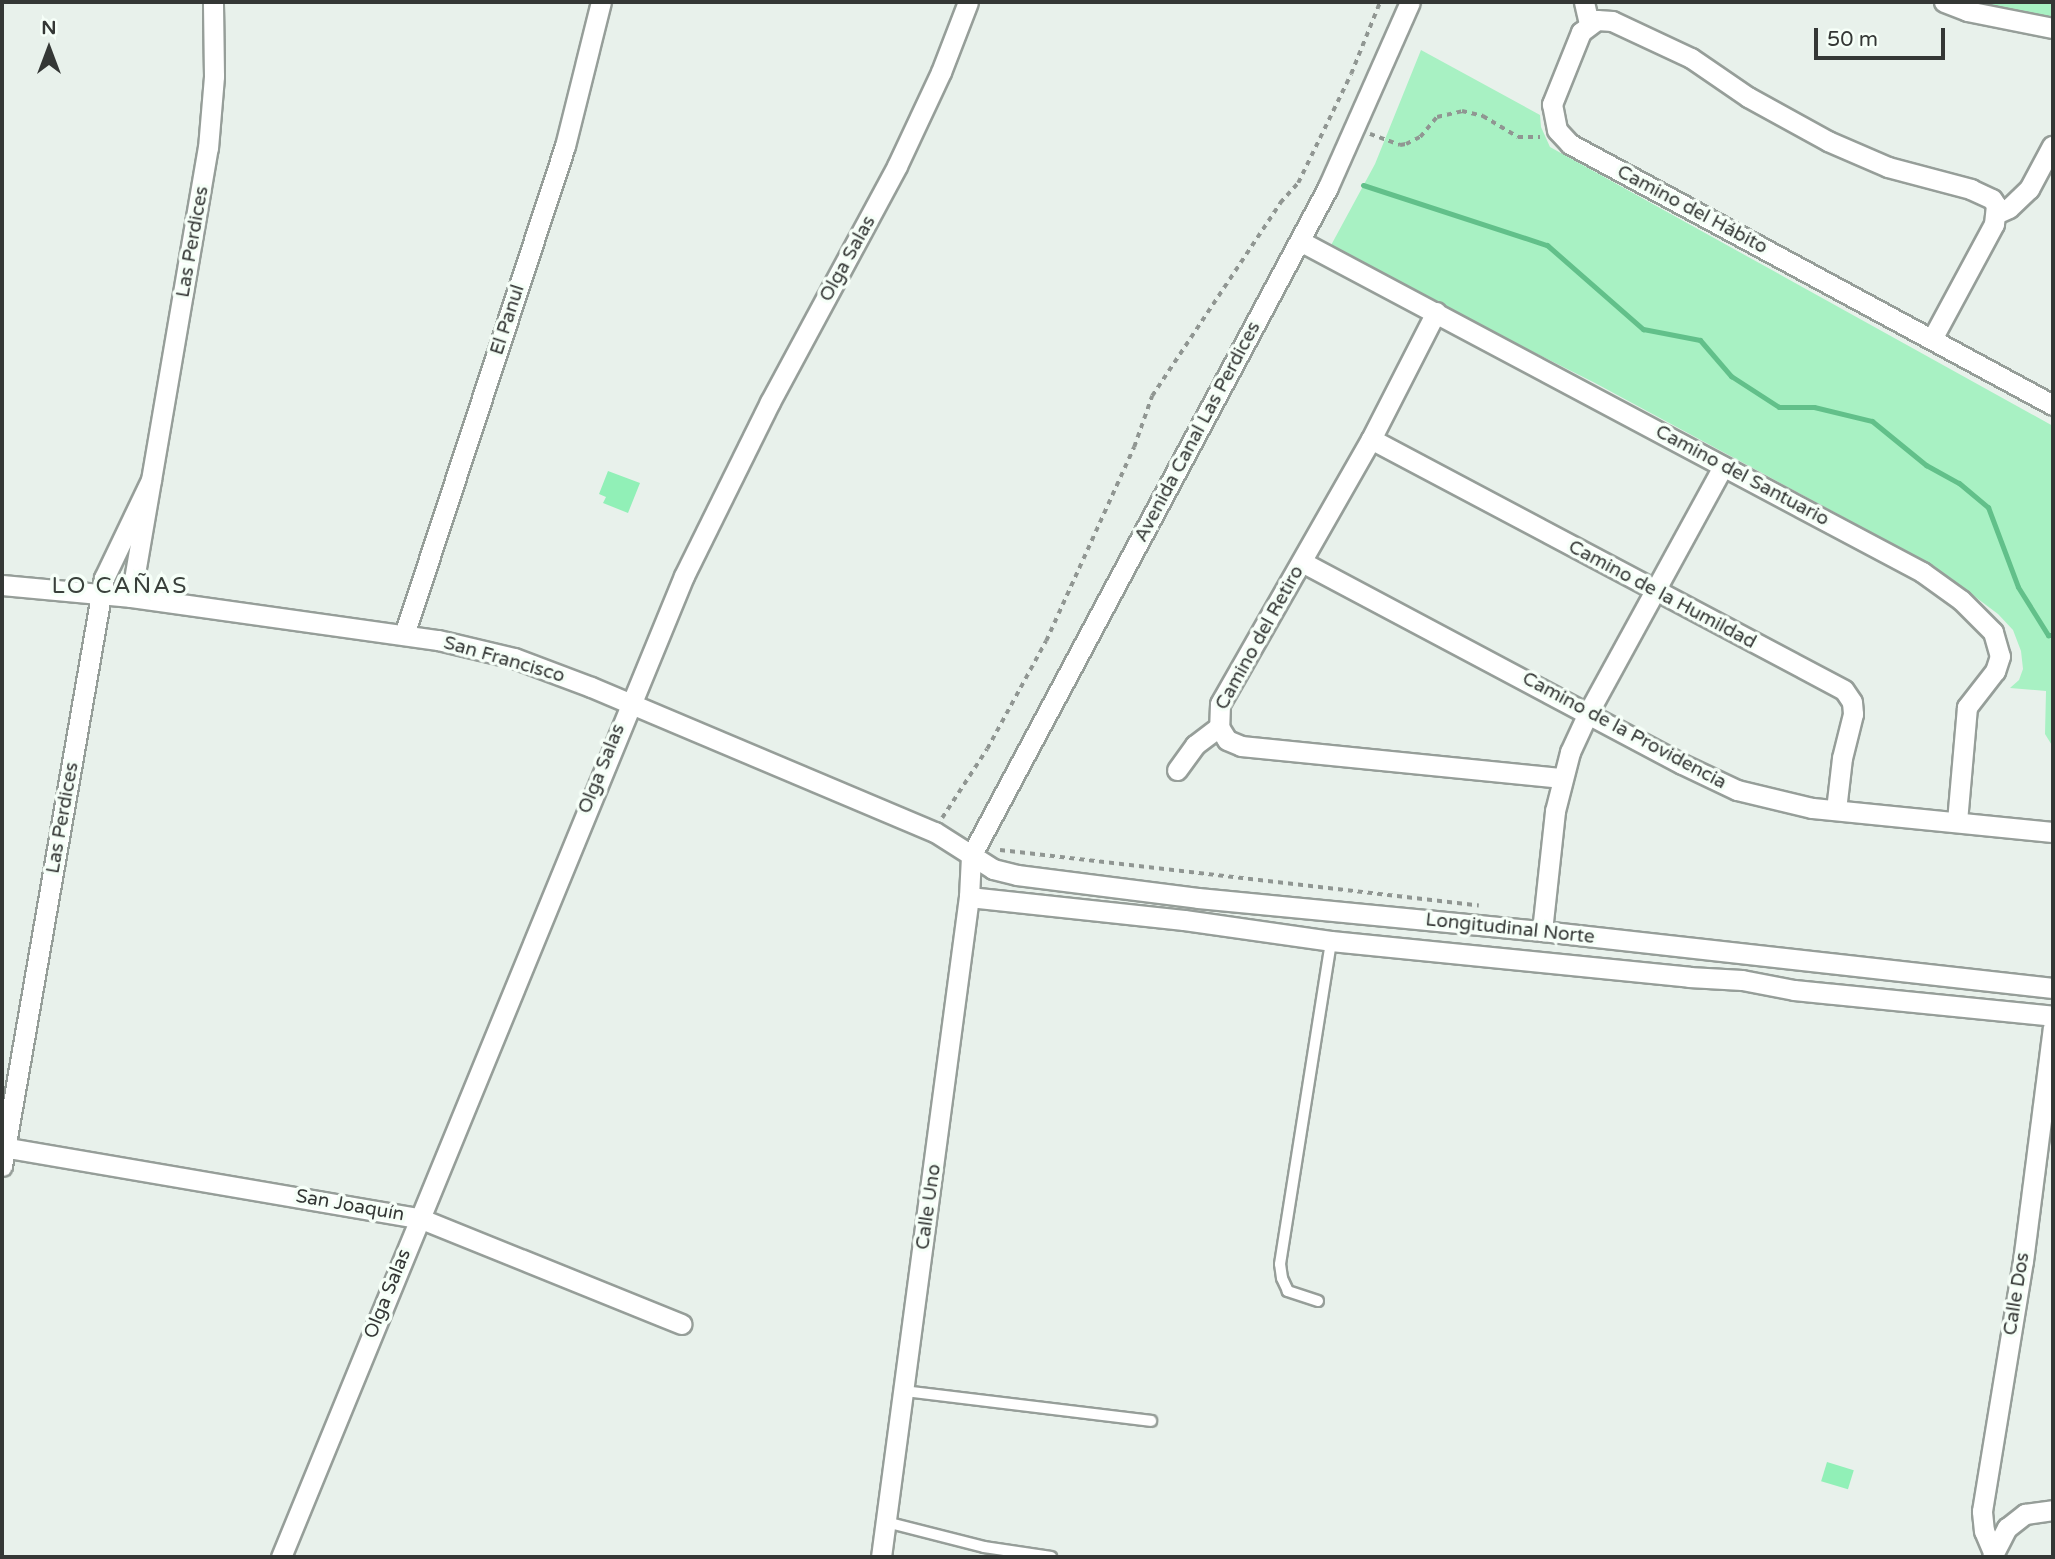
<!DOCTYPE html>
<html>
<head>
<meta charset="utf-8">
<style>
	body { margin:0 }
	#map { position:relative; width:2055px; height:1559px; overflow:hidden; background:#e8f1eb; font-family:"Varela Round",sans-serif }
	div>[style] { position:absolute }
	[style*='--x'] { left:calc(var(--x)*1px); top:calc(var(--y)*1px); width:calc(var(--w)*1px); rotate:calc(var(--a)*1deg) }
	.green>* { inset:0; background:#a8f1c3 }
	.stream>* { height:5px; margin:-2.5px; padding:0 2.5px; transform-origin:2.5px; border-radius:2.5px; background:#62c08a }
	.building>* { inset:0; background:#91f0b7; transform-origin:0 0 }
	.path>* { height:3.5px; margin-top:-1.75px; transform-origin:0; background:repeating-linear-gradient(90deg,#909692 0 5px,transparent 0 10px) }
	.roads { filter:drop-shadow(2px 0 #969e99) drop-shadow(-2px 0 #969e99) drop-shadow(0 2px #969e99) drop-shadow(0 -2px #969e99) }
	.service>* { height:10px; margin:-5px; padding:0 5px; transform-origin:5px; border-radius:5px; background:#fff }
	.minor>* { height:19px; margin:-9.5px; padding:0 9.5px; transform-origin:9.5px; border-radius:9.5px; background:#fff }
	span { translate:-50% -50%; white-space:nowrap; text-align:center; line-height:1.15; -webkit-text-stroke:7px #f6fff8; paint-order:stroke }
	.street-label { font-size:19px; color:#343735 }
	.quarter-label { font-size:23px; color:#39403b; letter-spacing:2px }
	.frame { position:absolute; inset:0; border:4px solid #343735; pointer-events:none }
	.north { position:absolute; left:14px; top:14px; width:70px; height:70px; -webkit-text-stroke:5px #f6fff8; paint-order:stroke; rotate:0deg; font-size:19px; font-weight:700; line-height:28px; text-align:center; color:#343735 }
	.north::after { content:''; display:block; margin:auto; width:24px; height:32px; background:#343735; clip-path:polygon(50% 0,100% 100%,50% 72%,0 100%) }
	.scale { position:absolute; left:1814px; top:28px; width:131px; height:32px; box-sizing:border-box; border:4px solid #343735; border-top:0; padding-left:9px; font-size:21px; line-height:24px; white-space:nowrap; color:#343735; -webkit-text-stroke:5px #f6fff8; paint-order:stroke }
</style>
</head>
<body>
<div id="map">
	<div class="green">
		<i style="clip-path:polygon(1977px 2px,2053px 2px,2053px 18px,1991px 6px)"></i>
		<i style="clip-path:polygon(1421px 50px,1540px 115px,1541px 127px,1550px 147px,2053px 426px,2053px 747px,2045px 734px,2046px 691px,2010px 688px,2019px 680px,2023px 669px,2021px 651px,2013px 630px,1998px 614px,1934px 566px,1595px 383px,1329px 249px,1375px 164px)"></i>
	</div>
	<div class="stream">
		<i style="--x:1363;--y:185;--w:194;--a:18.1"></i>
		<i style="--x:1547;--y:245;--w:128;--a:41.2"></i>
		<i style="--x:1643;--y:329;--w:58;--a:10.9"></i>
		<i style="--x:1700;--y:340;--w:48;--a:49.3"></i>
		<i style="--x:1731;--y:376;--w:57;--a:32.9"></i>
		<i style="--x:1779;--y:407;--w:35;--a:0"></i>
		<i style="--x:1814;--y:407;--w:60;--a:13.6"></i>
		<i style="--x:1872;--y:421;--w:70;--a:39.2"></i>
		<i style="--x:1926;--y:465;--w:38;--a:29"></i>
		<i style="--x:1959;--y:483;--w:38;--a:40"></i>
		<i style="--x:1988;--y:507;--w:85;--a:69.4"></i>
		<i style="--x:2018;--y:587;--w:57;--a:58"></i>
		<i style="--x:2048;--y:635;--w:5;--a:0"></i>
	</div>
	<div class="building">
		<i style="clip-path:polygon(608px 471px,640px 483px,628px 513px,603px 503px,606px 497px,599px 494px)"></i>
		<i style="left:1827px;top:1462px;width:28px;height:20px;rotate:17deg"></i>
	</div>
	<div class="path">
		<i style="--x:1370;--y:134;--w:32;--a:20"></i>
		<i style="--x:1400;--y:145;--w:6;--a:-9"></i>
		<i style="--x:1406;--y:144;--w:16;--a:-27"></i>
		<i style="--x:1420;--y:137;--w:26;--a:-50"></i>
		<i style="--x:1437;--y:117;--w:26;--a:-13"></i>
		<i style="--x:1462;--y:111;--w:22;--a:13"></i>
		<i style="--x:1483;--y:116;--w:41;--a:31"></i>
		<i style="--x:1518;--y:137;--w:22;--a:0"></i>
		<i style="--x:942;--y:818;--w:82;--a:-56.9"></i>
		<i style="--x:987;--y:749;--w:123;--a:-61.4"></i>
		<i style="--x:1046;--y:641;--w:213;--a:-65.6"></i>
		<i style="--x:1134;--y:447;--w:54;--a:-70.6"></i>
		<i style="--x:1152;--y:396;--w:232;--a:-56.4"></i>
		<i style="--x:1280;--y:203;--w:27;--a:-48"></i>
		<i style="--x:1298;--y:183;--w:121;--a:-64.1"></i>
		<i style="--x:1351;--y:74;--w:78;--a:-68.1"></i>
		<i style="--x:1000;--y:850;--w:482;--a:6.6"></i>
	</div>
	<div class="roads">
		<div class="service">
			<i style="--x:1318;--y:1301;--w:32;--a:-162"></i>
			<i style="--x:1288;--y:1291;--w:14;--a:-115"></i>
			<i style="--x:1282;--y:1278;--w:14;--a:-98"></i>
			<i style="--x:1280;--y:1264;--w:327;--a:-81"></i>
			<i style="--x:904;--y:1391;--w:249;--a:6.9"></i>
			<i style="--x:886;--y:1522;--w:101;--a:14.3"></i>
			<i style="--x:984;--y:1547;--w:68;--a:8.5"></i>
		</div>
		<div class="minor">
			<i style="--x:1584;--y:2;--w:23;--a:77"></i>
			<i style="--x:1944;--y:2;--w:25;--a:21"></i>
			<i style="--x:1967;--y:11;--w:88;--a:11.2"></i>
			<i style="--x:1996;--y:214;--w:14;--a:-25"></i>
			<i style="--x:2009;--y:208;--w:28;--a:-44"></i>
			<i style="--x:2029;--y:189;--w:49;--a:-61.9"></i>
			<i style="--x:1300;--y:241;--w:705;--a:28.02"></i>
			<i style="--x:1922;--y:572;--w:48;--a:35.7"></i>
			<i style="--x:1961;--y:600;--w:45;--a:45"></i>
			<i style="--x:1993;--y:632;--w:25;--a:74"></i>
			<i style="--x:2000;--y:656;--w:16;--a:108"></i>
			<i style="--x:1995;--y:671;--w:46;--a:127.9"></i>
			<i style="--x:1967;--y:707;--w:115;--a:95"></i>
			<i style="--x:1436;--y:312;--w:143;--a:117.1"></i>
			<i style="--x:1371;--y:439;--w:305;--a:119.7"></i>
			<i style="--x:1220;--y:704;--w:23;--a:92"></i>
			<i style="--x:1219;--y:727;--w:15;--a:58"></i>
			<i style="--x:1227;--y:740;--w:15;--a:23"></i>
			<i style="--x:1241;--y:746;--w:323;--a:5.7"></i>
			<i style="--x:1932;--y:339;--w:131;--a:-61.7"></i>
			<i style="--x:1994;--y:224;--w:19;--a:-84"></i>
			<i style="--x:1996;--y:205;--w:7;--a:-124"></i>
			<i style="--x:1992;--y:199;--w:23;--a:-155"></i>
			<i style="--x:1971;--y:189;--w:86;--a:-165.2"></i>
			<i style="--x:1888;--y:167;--w:65;--a:-156.6"></i>
			<i style="--x:1828;--y:141;--w:91;--a:-151.2"></i>
			<i style="--x:1748;--y:97;--w:69;--a:-145.6"></i>
			<i style="--x:1691;--y:58;--w:87;--a:-154.9"></i>
			<i style="--x:1612;--y:21;--w:15;--a:-176"></i>
			<i style="--x:1597;--y:20;--w:20;--a:143"></i>
			<i style="--x:1581;--y:32;--w:78;--a:111.9"></i>
			<i style="--x:1552;--y:104;--w:26;--a:79"></i>
			<i style="--x:1557;--y:130;--w:19;--a:47"></i>
			<i style="--x:1570;--y:144;--w:549;--a:28.39"></i>
			<i style="--x:1371;--y:439;--w:535;--a:27.95"></i>
			<i style="--x:1844;--y:690;--w:14;--a:56"></i>
			<i style="--x:1852;--y:702;--w:12;--a:85"></i>
			<i style="--x:1853;--y:714;--w:45;--a:104"></i>
			<i style="--x:1842;--y:758;--w:52;--a:96.6"></i>
			<i style="--x:1302;--y:562;--w:430;--a:28"></i>
			<i style="--x:1682;--y:764;--w:61;--a:25.3"></i>
			<i style="--x:1737;--y:790;--w:77;--a:13.5"></i>
			<i style="--x:1812;--y:808;--w:242;--a:5.7"></i>
			<i style="--x:2;--y:585;--w:130;--a:5.3"></i>
			<i style="--x:131;--y:597;--w:310;--a:8"></i>
			<i style="--x:438;--y:640;--w:78;--a:13.3"></i>
			<i style="--x:514;--y:658;--w:82;--a:20.6"></i>
			<i style="--x:591;--y:687;--w:373;--a:22.9"></i>
			<i style="--x:935;--y:832;--w:69;--a:32.5"></i>
			<i style="--x:993;--y:869;--w:25;--a:14"></i>
			<i style="--x:1017;--y:875;--w:182;--a:7.2"></i>
			<i style="--x:1198;--y:898;--w:346;--a:5.5"></i>
			<i style="--x:1542;--y:931;--w:514;--a:6.36"></i>
			<i style="--x:131;--y:597;--w:456;--a:-80.3"></i>
			<i style="--x:208;--y:148;--w:72;--a:-85.2"></i>
			<i style="--x:214;--y:76;--w:74;--a:-90.8"></i>
			<i style="--x:404;--y:635;--w:515;--a:-71.78"></i>
			<i style="--x:565;--y:146;--w:148;--a:-76"></i>
			<i style="--x:1177;--y:770;--w:31;--a:-54"></i>
			<i style="--x:1195;--y:745;--w:30;--a:-37"></i>
			<i style="--x:969;--y:897;--w:216;--a:6.1"></i>
			<i style="--x:1184;--y:920;--w:148;--a:8.1"></i>
			<i style="--x:1331;--y:941;--w:360;--a:5.7"></i>
			<i style="--x:1689;--y:977;--w:53;--a:3.2"></i>
			<i style="--x:1742;--y:980;--w:53;--a:10.9"></i>
			<i style="--x:1794;--y:990;--w:260;--a:5.7"></i>
			<i style="--x:1542;--y:931;--w:121;--a:-83.8"></i>
			<i style="--x:1555;--y:811;--w:61;--a:-75.7"></i>
			<i style="--x:1570;--y:752;--w:43;--a:-65.2"></i>
			<i style="--x:1588;--y:713;--w:281;--a:-61.3"></i>
			<i style="--x:2;--y:1147;--w:423;--a:9.7"></i>
			<i style="--x:419;--y:1218;--w:283;--a:22"></i>
			<i style="--x:2;--y:1166;--w:597;--a:-80.16"></i>
			<i style="--x:104;--y:578;--w:109;--a:-64.4"></i>
			<i style="--x:1993;--y:1552;--w:23;--a:-113"></i>
			<i style="--x:1984;--y:1531;--w:20;--a:-96"></i>
			<i style="--x:1982;--y:1511;--w:253;--a:-80.7"></i>
			<i style="--x:2023;--y:1261;--w:235;--a:-82.7"></i>
			<i style="--x:281;--y:1557;--w:1061;--a:-67.67"></i>
			<i style="--x:684;--y:576;--w:194;--a:-63.7"></i>
			<i style="--x:770;--y:402;--w:268;--a:-61.7"></i>
			<i style="--x:897;--y:166;--w:104;--a:-64.9"></i>
			<i style="--x:941;--y:72;--w:75;--a:-68.9"></i>
			<i style="--x:881;--y:1557;--w:666;--a:-82.41"></i>
			<i style="--x:969;--y:897;--w:41;--a:-87.2"></i>
			<i style="--x:971;--y:856;--w:758;--a:-61.91"></i>
			<i style="--x:1328;--y:187;--w:202;--a:-66.1"></i>
			<i style="--x:1992;--y:1557;--w:33;--a:-63"></i>
			<i style="--x:2007;--y:1528;--w:23;--a:-38"></i>
			<i style="--x:2025;--y:1514;--w:28;--a:-8"></i>
		</div>
	</div>
	<div class="street-label">
		<span style="left:1692px;top:210px;rotate:28deg">Camino del Hábito</span>
		<span style="left:193px;top:242px;rotate:-80deg">Las Perdices</span>
		<span style="left:848px;top:259px;rotate:-61deg">Olga Salas</span>
		<span style="left:508px;top:320px;rotate:-72deg">El Panul</span>
		<span style="left:1198px;top:432px;rotate:-62deg">Avenida Canal Las Perdices</span>
		<span style="left:1742px;top:476px;rotate:28deg">Camino del Santuario</span>
		<span style="left:1662px;top:595px;rotate:28deg">Camino de la Humildad</span>
		<span style="left:1260px;top:638px;rotate:-61deg">Camino del Retiro</span>
		<span style="left:504px;top:660px;rotate:16deg">San Francisco</span>
		<span style="left:1624px;top:731px;rotate:28deg">Camino de la Providencia</span>
		<span style="left:602px;top:769px;rotate:-68deg">Olga Salas</span>
		<span style="left:63px;top:818px;rotate:-80deg">Las Perdices</span>
		<span style="left:1510px;top:929px;rotate:6deg">Longitudinal Norte</span>
		<span style="left:350px;top:1206px;rotate:10deg">San Joaquín</span>
		<span style="left:929px;top:1207px;rotate:-82deg">Calle Uno</span>
		<span style="left:388px;top:1294px;rotate:-68deg">Olga Salas</span>
		<span style="left:2017px;top:1294px;rotate:-81deg">Calle Dos</span>
	</div>
	<div class="quarter-label">
		<span style="left:120px;top:586px">LO CAÑAS</span>
	</div>
	<div class="frame"></div>
	<div class="north">N</div>
	<div class="scale">50 m</div>
</div>
</body>
</html>
